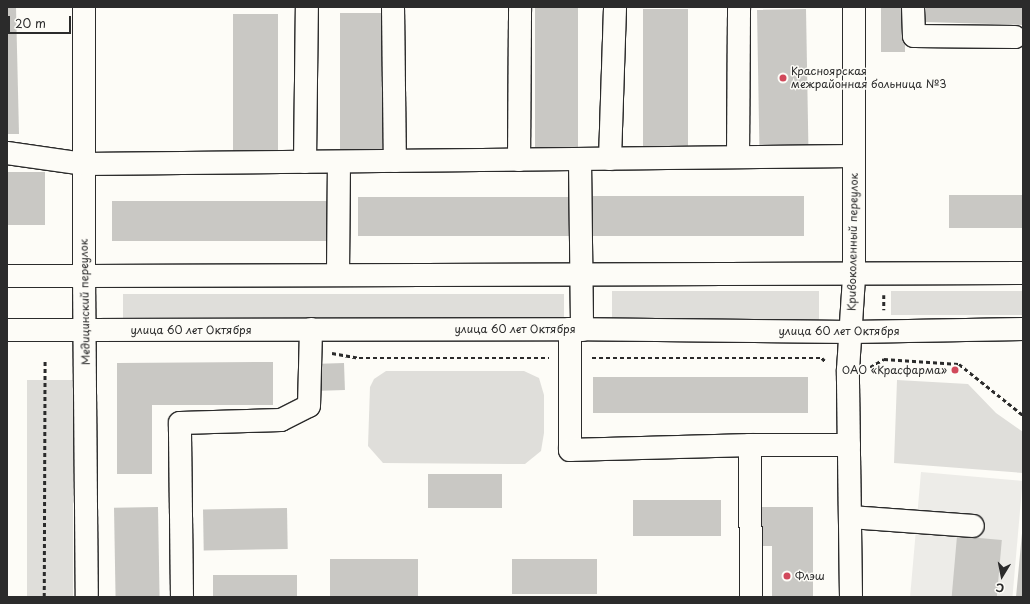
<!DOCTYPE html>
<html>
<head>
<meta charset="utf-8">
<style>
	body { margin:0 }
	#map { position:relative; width:1030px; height:604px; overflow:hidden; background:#fdfcf7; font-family:"Playpen Sans",sans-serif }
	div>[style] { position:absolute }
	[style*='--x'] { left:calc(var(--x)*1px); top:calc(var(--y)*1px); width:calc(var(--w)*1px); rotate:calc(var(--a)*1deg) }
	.built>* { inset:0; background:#edece8; transform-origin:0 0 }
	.green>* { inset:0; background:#dfdeda; transform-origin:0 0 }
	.building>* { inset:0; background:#c9c8c4; transform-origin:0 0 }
	.path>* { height:2.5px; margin-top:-1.25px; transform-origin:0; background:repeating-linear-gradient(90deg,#2b2b2b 0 4px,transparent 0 7px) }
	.roads { filter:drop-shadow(1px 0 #2b2b2b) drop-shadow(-1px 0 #2b2b2b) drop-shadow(0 1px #2b2b2b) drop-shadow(0 -1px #2b2b2b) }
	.minor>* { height:22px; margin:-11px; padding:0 11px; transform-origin:11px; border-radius:11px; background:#fdfcf7 }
	.major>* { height:22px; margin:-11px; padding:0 11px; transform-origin:11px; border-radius:11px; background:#fdfcf7 }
	.dots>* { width:11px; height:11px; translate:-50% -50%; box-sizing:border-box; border:2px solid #fdfcf7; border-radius:50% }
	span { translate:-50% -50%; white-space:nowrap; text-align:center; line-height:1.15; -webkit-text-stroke:3px #fdfcf7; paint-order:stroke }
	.poi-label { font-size:11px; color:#2b2b2b }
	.left { translate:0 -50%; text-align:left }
	.right { translate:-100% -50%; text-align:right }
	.street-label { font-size:11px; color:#2b2b2b }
	.frame { position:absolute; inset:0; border:8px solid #2b2b2b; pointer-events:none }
	.north { position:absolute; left:982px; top:556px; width:40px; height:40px; -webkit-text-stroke:3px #fdfcf7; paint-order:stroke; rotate:190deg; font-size:11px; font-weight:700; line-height:16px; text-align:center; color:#2b2b2b }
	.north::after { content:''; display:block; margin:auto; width:14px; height:18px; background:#2b2b2b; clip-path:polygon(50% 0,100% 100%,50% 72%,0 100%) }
	.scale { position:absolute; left:8px; top:16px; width:63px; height:18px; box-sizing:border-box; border:2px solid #2b2b2b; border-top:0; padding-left:5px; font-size:12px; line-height:14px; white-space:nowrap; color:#2b2b2b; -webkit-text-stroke:3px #fdfcf7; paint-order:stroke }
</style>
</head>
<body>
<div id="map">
	<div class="built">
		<i style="left:921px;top:472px;width:102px;height:125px;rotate:5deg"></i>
	</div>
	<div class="green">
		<i style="left:819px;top:291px;width:31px;height:207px;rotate:90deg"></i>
		<i style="left:1023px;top:291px;width:24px;height:132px;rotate:90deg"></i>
		<i style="left:564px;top:294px;width:26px;height:441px;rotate:90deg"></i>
		<i style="clip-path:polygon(386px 371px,524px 371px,539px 378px,544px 395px,544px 433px,541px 451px,525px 464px,383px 463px,368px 446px,370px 387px,374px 379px)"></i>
		<i style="left:27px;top:380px;width:46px;height:217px"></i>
		<i style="clip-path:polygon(897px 380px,968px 384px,996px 413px,1023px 432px,1023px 473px,894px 463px)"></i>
	</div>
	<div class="building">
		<i style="clip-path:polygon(7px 7px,16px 7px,19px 134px,7px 134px)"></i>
		<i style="left:881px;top:7px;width:24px;height:45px"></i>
		<i style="clip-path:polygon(926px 7px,1023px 7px,1023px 25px,925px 22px)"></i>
		<i style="left:535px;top:8px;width:43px;height:143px"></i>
		<i style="left:643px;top:9px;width:45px;height:139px"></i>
		<i style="left:806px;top:9px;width:138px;height:49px;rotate:89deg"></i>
		<i style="left:382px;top:13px;width:137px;height:42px;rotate:90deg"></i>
		<i style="left:233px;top:14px;width:45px;height:140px"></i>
		<i style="left:7px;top:172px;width:38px;height:53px"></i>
		<i style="left:1023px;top:195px;width:33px;height:74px;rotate:90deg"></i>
		<i style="left:804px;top:196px;width:40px;height:211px;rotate:90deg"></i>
		<i style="left:358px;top:197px;width:212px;height:39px"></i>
		<i style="left:327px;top:201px;width:40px;height:215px;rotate:90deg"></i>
		<i style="clip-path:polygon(273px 362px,273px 405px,152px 405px,152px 474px,117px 474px,117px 363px)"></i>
		<i style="left:344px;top:363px;width:27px;height:24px;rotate:88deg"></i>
		<i style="left:593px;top:377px;width:215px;height:36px"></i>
		<i style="left:502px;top:474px;width:34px;height:74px;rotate:90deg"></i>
		<i style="left:721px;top:500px;width:36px;height:88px;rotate:90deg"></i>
		<i style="left:158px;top:507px;width:90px;height:44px;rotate:89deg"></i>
		<i style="clip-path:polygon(760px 507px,813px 507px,813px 597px,772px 597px,772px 546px,760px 546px)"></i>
		<i style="left:287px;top:508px;width:41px;height:84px;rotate:89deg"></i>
		<i style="clip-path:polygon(1022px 533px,1023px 597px,1016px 597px)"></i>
		<i style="left:957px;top:536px;width:45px;height:61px;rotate:5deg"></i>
		<i style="left:330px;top:559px;width:88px;height:38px"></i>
		<i style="left:512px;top:559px;width:85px;height:35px"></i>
		<i style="left:213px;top:575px;width:84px;height:21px"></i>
	</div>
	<div class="path">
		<i style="--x:884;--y:295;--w:15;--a:90"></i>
		<i style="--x:332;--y:353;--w:27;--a:10"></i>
		<i style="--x:359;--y:358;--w:190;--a:0"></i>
		<i style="--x:592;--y:358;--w:230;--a:0"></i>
		<i style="--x:822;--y:358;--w:7;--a:45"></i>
		<i style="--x:870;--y:367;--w:16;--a:-30"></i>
		<i style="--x:884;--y:359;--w:75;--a:3.8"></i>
		<i style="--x:959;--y:364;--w:82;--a:38.6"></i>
		<i style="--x:44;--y:597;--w:237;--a:-89.8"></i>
	</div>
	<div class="roads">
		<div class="minor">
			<i style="--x:84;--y:7;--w:269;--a:90"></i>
			<i style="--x:84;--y:276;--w:939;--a:-0.18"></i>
			<i style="--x:393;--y:7;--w:154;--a:89.3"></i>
			<i style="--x:913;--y:7;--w:29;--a:88"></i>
			<i style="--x:914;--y:36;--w:101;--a:0.6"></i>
			<i style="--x:7;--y:153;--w:77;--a:8.2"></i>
			<i style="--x:83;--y:164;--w:771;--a:-0.59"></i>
			<i style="--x:738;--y:157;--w:150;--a:-89.6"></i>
			<i style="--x:610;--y:159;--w:152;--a:-88.1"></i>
			<i style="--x:519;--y:160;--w:153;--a:-89.6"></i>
			<i style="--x:580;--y:160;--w:170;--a:89.3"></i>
			<i style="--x:305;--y:162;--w:155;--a:-89.3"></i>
			<i style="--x:338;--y:274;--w:112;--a:-89.5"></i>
			<i style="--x:570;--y:329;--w:121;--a:90"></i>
			<i style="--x:570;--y:450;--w:180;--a:-1.6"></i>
			<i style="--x:86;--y:330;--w:484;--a:-0.1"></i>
			<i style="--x:570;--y:329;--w:281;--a:0.6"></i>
			<i style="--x:851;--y:332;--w:172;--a:-1"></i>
			<i style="--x:851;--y:517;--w:122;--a:4.2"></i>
			<i style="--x:182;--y:597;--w:174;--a:-90.7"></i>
			<i style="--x:180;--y:423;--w:101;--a:-1.7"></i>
			<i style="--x:281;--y:420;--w:31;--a:-27"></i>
			<i style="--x:309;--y:406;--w:77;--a:-88.5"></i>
			<i style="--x:751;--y:597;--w:152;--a:-90.4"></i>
			<i style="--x:750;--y:445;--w:99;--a:0"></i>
			<i style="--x:851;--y:597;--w:227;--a:-90.8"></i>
			<i style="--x:848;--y:370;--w:94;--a:-86.3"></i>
			<i style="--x:854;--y:276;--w:269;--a:-90"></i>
		</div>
		<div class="major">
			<i style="--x:7;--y:276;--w:77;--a:0"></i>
			<i style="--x:84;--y:276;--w:321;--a:89.5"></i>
			<i style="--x:7;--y:330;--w:79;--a:0"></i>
		</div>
	</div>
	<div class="dots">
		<i style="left:783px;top:78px;background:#d1495b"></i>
		<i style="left:955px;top:370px;background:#d1495b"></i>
		<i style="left:787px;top:576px;background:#d1495b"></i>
	</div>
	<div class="poi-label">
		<span class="left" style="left:791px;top:78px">Красноярская<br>межрайонная больница №3</span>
		<span class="right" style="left:947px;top:370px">ОАО «Красфарма»</span>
		<span class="left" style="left:795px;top:576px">Флэш</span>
	</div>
	<div class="street-label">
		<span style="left:853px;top:242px;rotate:-89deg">Кривоколенный переулок</span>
		<span style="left:85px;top:302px;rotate:-91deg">Медицинский переулок</span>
		<span style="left:515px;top:329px">улица 60 лет Октября</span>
		<span style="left:191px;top:330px">улица 60 лет Октября</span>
		<span style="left:839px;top:331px">улица 60 лет Октября</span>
	</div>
	<div class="frame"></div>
	<div class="north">С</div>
	<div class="scale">20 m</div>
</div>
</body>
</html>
